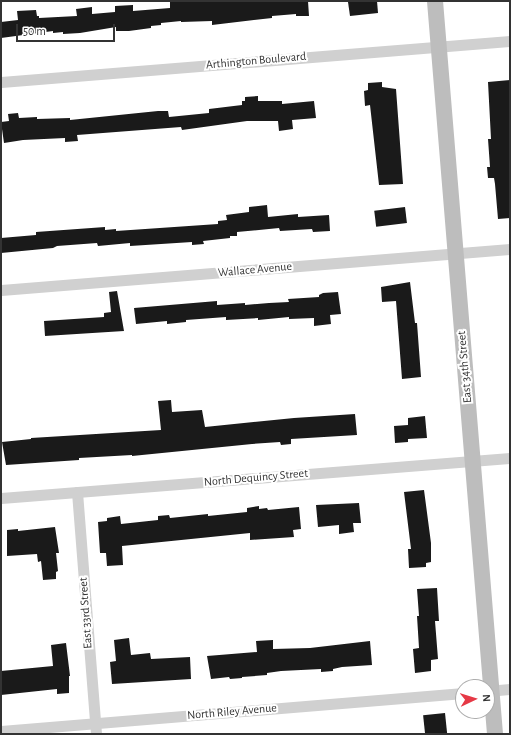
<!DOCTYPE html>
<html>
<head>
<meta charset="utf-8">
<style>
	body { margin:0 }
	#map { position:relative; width:511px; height:735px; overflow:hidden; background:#fff; font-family:"Alegreya Sans",sans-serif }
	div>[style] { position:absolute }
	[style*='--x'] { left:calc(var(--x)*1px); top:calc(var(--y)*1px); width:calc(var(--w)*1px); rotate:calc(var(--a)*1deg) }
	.building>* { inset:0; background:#1a1a1a; transform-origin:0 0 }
	.minor>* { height:11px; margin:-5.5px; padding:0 5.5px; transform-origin:5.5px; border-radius:5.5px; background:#d0d0d0 }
	.secondary>* { height:16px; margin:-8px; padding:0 8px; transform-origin:8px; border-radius:8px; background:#bdbdbd }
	span { translate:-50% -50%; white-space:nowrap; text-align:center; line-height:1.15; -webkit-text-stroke:4px #fff; paint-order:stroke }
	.street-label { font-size:12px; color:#333 }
	.frame { position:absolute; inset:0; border:2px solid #333; pointer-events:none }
	.north { position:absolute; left:455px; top:679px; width:40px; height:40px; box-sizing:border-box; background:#fff; border:1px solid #adadad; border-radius:50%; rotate:86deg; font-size:11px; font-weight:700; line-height:16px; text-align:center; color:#333 }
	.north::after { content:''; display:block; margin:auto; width:14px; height:18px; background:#e63946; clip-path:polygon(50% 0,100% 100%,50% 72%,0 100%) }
	.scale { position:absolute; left:16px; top:24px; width:99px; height:18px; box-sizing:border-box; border:2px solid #333; border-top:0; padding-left:5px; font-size:12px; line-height:14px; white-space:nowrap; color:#333; -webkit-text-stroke:3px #fff; paint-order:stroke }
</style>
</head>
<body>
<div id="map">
	<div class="building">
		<i style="clip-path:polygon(170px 1px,308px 1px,309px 16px,296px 16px,296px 14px,272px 16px,272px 18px,212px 25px,212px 21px,181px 22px,181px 21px,161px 23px,161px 25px,151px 26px,151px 28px,129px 31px,116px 31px,116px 27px,80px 33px,63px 34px,63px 32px,53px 33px,53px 31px,1px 38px,1px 22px,18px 20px,17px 11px,36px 10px,37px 16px,39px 16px,39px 18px,77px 16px,76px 9px,92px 7px,92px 14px,115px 12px,115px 6px,133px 5px,133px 11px,170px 8px)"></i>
		<i style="clip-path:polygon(377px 1px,378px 13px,350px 16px,348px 2px)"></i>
		<i style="clip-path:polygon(510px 80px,510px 218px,498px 219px,495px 184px,494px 178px,488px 178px,487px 167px,490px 167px,488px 139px,491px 139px,488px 82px)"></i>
		<i style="clip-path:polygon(382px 82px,382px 87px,396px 89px,403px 184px,379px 185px,370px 105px,365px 106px,364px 91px,368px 90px,368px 83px)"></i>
		<i style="clip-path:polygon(258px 96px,258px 101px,282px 101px,282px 104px,314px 101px,316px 118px,292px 120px,293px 129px,279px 131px,278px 121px,247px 121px,182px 130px,181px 127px,77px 135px,78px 141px,65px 142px,65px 138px,23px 140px,4px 143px,1px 122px,9px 121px,8px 114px,18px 113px,19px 118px,37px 117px,37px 119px,70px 118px,70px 120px,158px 111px,168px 111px,169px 117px,209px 113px,209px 109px,242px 105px,242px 101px,245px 101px,245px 97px)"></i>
		<i style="clip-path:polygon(267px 205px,268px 217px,298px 214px,298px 217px,329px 215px,330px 231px,313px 232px,312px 229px,280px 231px,279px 228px,237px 232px,237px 236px,230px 236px,230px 238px,203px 241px,204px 244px,192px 245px,192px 242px,130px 246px,130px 243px,98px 246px,97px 243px,57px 246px,53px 248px,1px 253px,1px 238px,36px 235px,36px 232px,105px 227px,105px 230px,116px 229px,116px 231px,218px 224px,218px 221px,227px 220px,226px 215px,249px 212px,249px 207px)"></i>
		<i style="left:405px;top:207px;width:16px;height:31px;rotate:83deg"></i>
		<i style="clip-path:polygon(410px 282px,415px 323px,417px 323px,421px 377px,402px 379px,396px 301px,382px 302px,381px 287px)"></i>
		<i style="clip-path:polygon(117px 291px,124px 331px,45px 336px,44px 321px,104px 317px,104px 313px,111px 312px,109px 292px)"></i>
		<i style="clip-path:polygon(338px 292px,341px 314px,330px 315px,331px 324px,314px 326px,314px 318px,289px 319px,289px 317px,258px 320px,258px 318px,226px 320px,226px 317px,186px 320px,186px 322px,167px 324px,167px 321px,136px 324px,134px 308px,217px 301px,217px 305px,245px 303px,245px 305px,269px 303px,289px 302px,288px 299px,319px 297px,319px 295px,323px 293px)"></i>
		<i style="clip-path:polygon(171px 400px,172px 412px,202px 410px,205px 427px,294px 418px,355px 414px,357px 435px,291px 439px,291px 444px,281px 445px,280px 442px,252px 444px,132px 456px,132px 455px,79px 458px,79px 460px,6px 465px,2px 442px,31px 439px,31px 438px,161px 430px,158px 401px)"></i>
		<i style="clip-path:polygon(425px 416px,427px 438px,408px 439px,408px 442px,395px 443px,394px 426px,408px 425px,408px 418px)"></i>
		<i style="clip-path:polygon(424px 490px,431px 543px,431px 562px,426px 563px,426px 567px,409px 568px,408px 549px,411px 549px,404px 492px)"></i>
		<i style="clip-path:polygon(359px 503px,361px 523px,353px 523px,354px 532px,339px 534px,339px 525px,318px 527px,316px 505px)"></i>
		<i style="clip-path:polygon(259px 506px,259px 509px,267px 508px,268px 510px,299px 507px,301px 529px,293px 530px,294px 537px,250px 540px,250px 533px,122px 546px,123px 565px,107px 566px,106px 553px,100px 553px,98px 522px,107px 521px,107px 518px,120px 516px,121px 524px,158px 520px,158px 516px,169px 515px,170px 518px,208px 514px,208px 516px,247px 512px,247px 508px)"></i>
		<i style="clip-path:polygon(55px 527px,59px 553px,56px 553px,58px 571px,56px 572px,56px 579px,43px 580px,41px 561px,38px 562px,37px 554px,7px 556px,7px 530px,18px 529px,18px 531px)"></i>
		<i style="clip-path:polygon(437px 588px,439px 621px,435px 621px,438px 659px,431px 660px,431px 671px,415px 673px,413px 649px,419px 648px,417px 616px,419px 616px,417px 589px)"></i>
		<i style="clip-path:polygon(129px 638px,131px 655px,150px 653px,151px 659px,190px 657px,191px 679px,112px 684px,110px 662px,116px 661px,114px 640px)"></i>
		<i style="clip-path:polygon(273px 640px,273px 649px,310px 648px,370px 641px,372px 665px,342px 667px,333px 669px,333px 671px,321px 672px,321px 669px,281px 671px,267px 673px,267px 675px,242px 677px,242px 678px,230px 679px,229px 677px,211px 679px,207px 656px,257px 652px,256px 641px)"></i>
		<i style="clip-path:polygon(66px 643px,70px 676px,69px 676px,69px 693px,57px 694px,57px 689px,1px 695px,1px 671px,53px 666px,51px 645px)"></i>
		<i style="left:445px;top:713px;width:20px;height:22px;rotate:84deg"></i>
	</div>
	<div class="minor">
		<i style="--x:1;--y:82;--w:511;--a:-4.61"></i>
		<i style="--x:1;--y:290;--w:511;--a:-4.61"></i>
		<i style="--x:77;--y:492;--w:243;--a:85.5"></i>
		<i style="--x:1;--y:498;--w:511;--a:-4.49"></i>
		<i style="--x:487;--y:691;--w:23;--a:-5"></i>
		<i style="--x:1;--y:731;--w:464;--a:-4.7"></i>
	</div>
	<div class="secondary">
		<i style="--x:435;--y:1;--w:735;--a:85.32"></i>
	</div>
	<div class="street-label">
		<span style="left:256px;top:61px;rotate:-5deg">Arthington Boulevard</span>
		<span style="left:255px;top:270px;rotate:-5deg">Wallace Avenue</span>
		<span style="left:465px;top:367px;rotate:-95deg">East 34th Street</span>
		<span style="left:256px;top:478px;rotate:-5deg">North Dequincy Street</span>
		<span style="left:86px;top:613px;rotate:-94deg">East 33rd Street</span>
		<span style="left:232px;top:712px;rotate:-5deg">North Riley Avenue</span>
	</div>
	<div class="frame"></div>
	<div class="north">N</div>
	<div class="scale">50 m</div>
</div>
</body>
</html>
